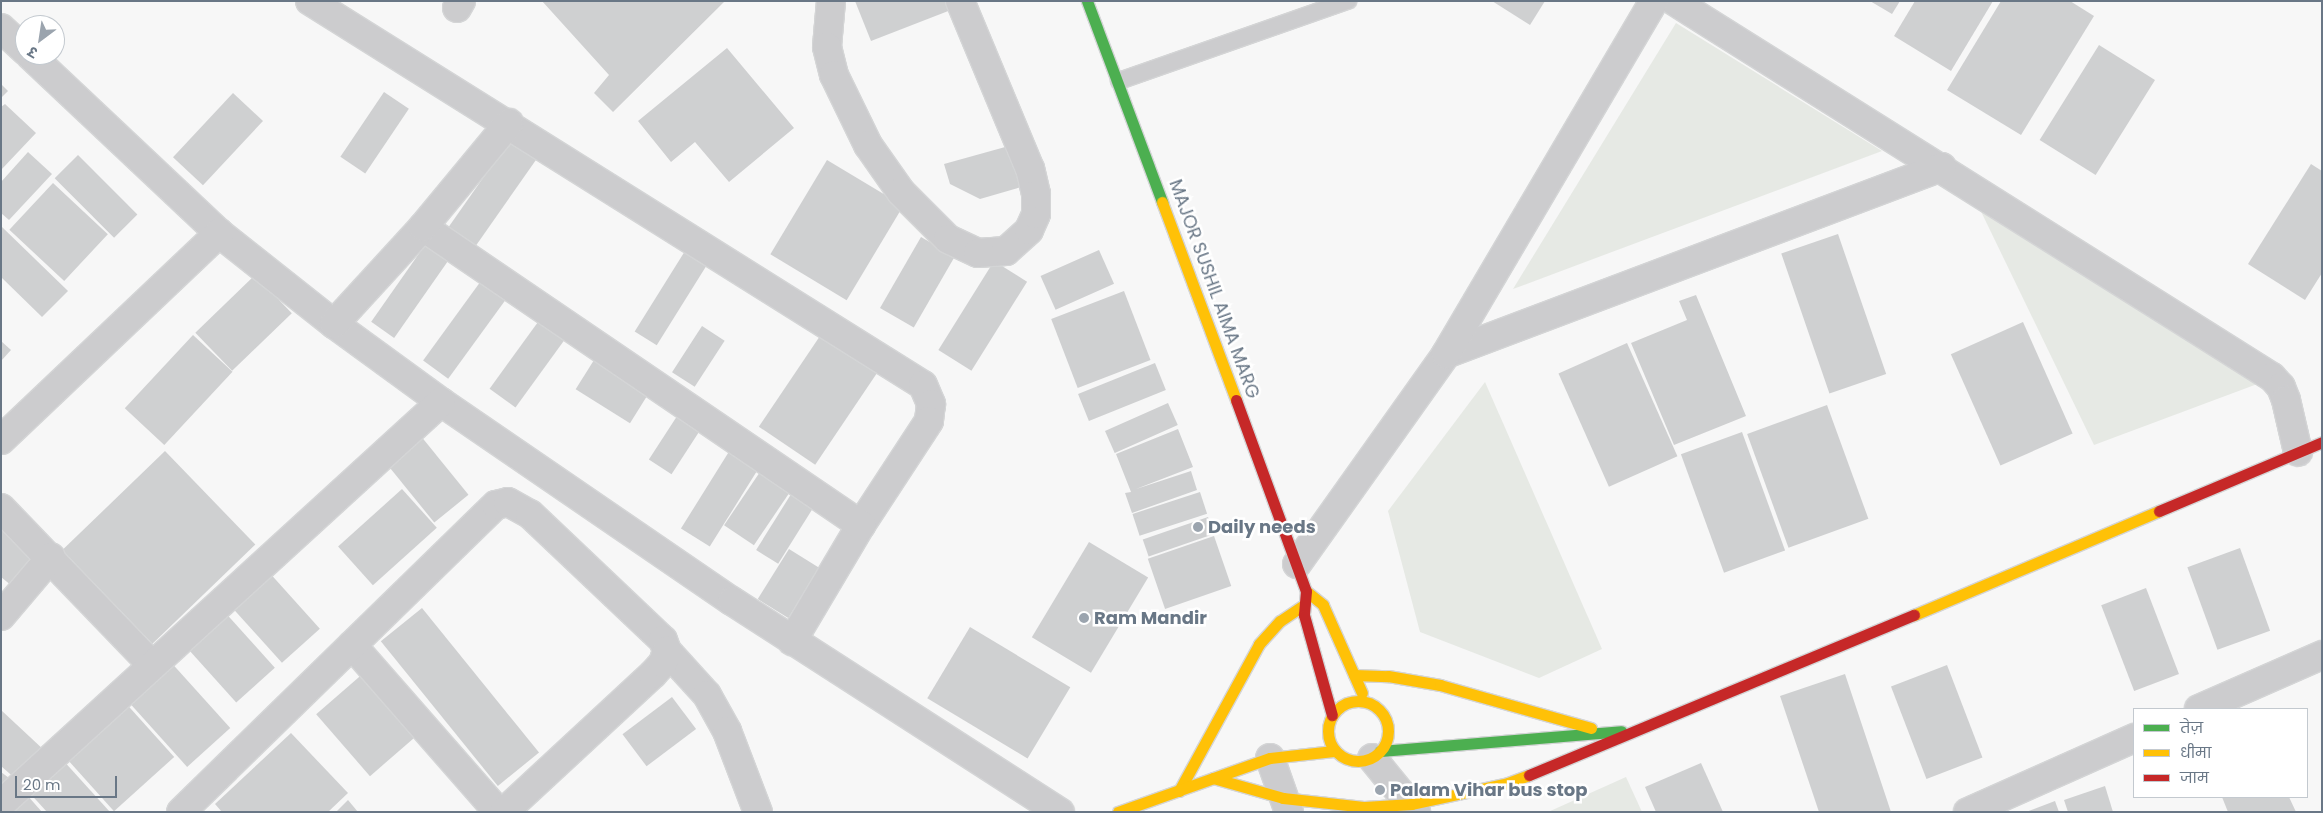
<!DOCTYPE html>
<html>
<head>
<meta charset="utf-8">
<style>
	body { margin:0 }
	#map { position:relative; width:2323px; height:813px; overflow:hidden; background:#f7f7f7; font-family:Poppins,"Noto Sans Devanagari",sans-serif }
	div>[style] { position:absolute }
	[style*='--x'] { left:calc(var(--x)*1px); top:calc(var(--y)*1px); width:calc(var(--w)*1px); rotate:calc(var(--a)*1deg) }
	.green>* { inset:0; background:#e6e9e4 }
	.building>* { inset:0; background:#cfd0d1; transform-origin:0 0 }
	.roads { filter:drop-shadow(1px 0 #d4d5d6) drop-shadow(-1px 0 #d4d5d6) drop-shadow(0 1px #d4d5d6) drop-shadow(0 -1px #d4d5d6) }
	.lane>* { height:16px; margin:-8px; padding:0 8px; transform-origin:8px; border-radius:8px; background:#ccccce }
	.street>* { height:28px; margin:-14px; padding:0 14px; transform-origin:14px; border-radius:14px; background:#ccccce }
	.fast>* { height:11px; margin:-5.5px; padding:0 5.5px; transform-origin:5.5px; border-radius:5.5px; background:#4caf50 }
	.slow>* { height:11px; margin:-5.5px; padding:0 5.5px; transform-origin:5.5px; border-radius:5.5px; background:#ffc107 }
	.slow>.ring { margin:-5.5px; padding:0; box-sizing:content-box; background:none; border:11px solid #ffc107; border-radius:50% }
	.jam>* { height:11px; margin:-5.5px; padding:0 5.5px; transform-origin:5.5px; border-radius:5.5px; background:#c62828 }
	.dots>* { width:14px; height:14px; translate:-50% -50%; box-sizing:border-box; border:2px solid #fff; border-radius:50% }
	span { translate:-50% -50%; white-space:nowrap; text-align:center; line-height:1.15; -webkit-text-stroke:5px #fff; paint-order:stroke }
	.street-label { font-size:18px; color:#697786 }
	.poi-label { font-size:18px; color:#697786; font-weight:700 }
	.left { translate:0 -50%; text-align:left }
	.frame { position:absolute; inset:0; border:2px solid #697786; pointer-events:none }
	.legend { position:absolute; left:2133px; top:708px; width:175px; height:90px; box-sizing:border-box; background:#fff; border:1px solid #c3c9cf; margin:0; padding:6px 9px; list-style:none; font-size:15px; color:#697786 }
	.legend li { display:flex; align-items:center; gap:10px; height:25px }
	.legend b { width:25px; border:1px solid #c3c9cf }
	.north { position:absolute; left:15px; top:15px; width:50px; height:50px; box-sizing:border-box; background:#fff; border:1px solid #c3c9cf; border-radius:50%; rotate:211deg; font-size:14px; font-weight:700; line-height:20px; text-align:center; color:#697786 }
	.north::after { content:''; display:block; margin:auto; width:18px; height:22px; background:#9ba4ae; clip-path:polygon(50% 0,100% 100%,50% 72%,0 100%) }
	.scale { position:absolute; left:15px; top:776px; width:102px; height:22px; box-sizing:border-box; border:2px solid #697786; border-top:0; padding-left:6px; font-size:15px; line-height:18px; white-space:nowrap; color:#697786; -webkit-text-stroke:4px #fff; paint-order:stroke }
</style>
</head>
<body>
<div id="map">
	<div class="green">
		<i style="clip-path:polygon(1676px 23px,1882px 151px,1513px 289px)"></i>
		<i style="clip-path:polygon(1974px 197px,2268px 380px,2094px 445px)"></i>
		<i style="clip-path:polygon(1485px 382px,1602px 649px,1539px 678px,1420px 632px,1388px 511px)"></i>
		<i style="clip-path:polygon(1626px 777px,1642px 812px,1548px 812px)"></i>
	</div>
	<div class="building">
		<i style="clip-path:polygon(542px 1px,723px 1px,724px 2px,613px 112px,594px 93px,609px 75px)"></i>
		<i style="clip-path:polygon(855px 1px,954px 1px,956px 8px,871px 41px)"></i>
		<i style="clip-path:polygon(1492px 1px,1545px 1px,1530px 25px)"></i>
		<i style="clip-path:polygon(1870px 1px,1900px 1px,1892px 14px)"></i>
		<i style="clip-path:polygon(1915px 1px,1993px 1px,1951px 71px,1894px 36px)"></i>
		<i style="clip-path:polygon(2001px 1px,2070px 1px,2094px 16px,2021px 135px,1947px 90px)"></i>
		<i style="left:2099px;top:45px;width:66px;height:112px;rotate:32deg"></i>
		<i style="clip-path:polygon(727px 48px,794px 128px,729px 182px,695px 142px,671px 162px,638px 121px)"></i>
		<i style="clip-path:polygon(1px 84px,8px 91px,1px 98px)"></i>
		<i style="left:384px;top:92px;width:30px;height:78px;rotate:34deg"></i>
		<i style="left:233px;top:93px;width:41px;height:88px;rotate:43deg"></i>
		<i style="clip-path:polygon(5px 104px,36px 133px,1px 170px,1px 107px)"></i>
		<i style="left:511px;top:138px;width:33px;height:121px;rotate:35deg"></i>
		<i style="clip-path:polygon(1016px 144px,1028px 185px,980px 199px,950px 184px,944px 164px)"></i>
		<i style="clip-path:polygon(28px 152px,52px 174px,9px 220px,1px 213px,1px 182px)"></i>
		<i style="left:78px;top:155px;width:84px;height:33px;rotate:45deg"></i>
		<i style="left:827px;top:160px;width:89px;height:110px;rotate:31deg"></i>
		<i style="clip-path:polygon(2311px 164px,2322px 171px,2322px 273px,2305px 300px,2248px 264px)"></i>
		<i style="left:53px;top:183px;width:75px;height:64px;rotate:43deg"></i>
		<i style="clip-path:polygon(1px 226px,68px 291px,42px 317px,1px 277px)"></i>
		<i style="left:1838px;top:234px;width:148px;height:60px;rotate:71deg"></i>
		<i style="left:432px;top:235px;width:28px;height:106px;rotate:35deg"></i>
		<i style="left:921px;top:237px;width:39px;height:82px;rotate:30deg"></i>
		<i style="left:1099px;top:250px;width:37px;height:64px;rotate:66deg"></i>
		<i style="left:685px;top:251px;width:26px;height:95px;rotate:32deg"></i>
		<i style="left:994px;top:261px;width:39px;height:105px;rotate:32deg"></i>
		<i style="left:486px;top:274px;width:31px;height:107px;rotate:36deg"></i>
		<i style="left:255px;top:275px;width:53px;height:83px;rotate:46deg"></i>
		<i style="left:1124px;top:291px;width:74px;height:78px;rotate:69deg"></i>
		<i style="clip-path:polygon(1696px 295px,1746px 416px,1674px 445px,1631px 343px,1687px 320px,1679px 301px)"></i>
		<i style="left:546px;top:311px;width:32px;height:96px;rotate:36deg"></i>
		<i style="left:2023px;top:322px;width:122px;height:79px;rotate:66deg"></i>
		<i style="left:702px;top:326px;width:27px;height:55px;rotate:33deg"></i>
		<i style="left:822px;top:333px;width:68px;height:113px;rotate:34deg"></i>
		<i style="left:193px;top:335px;width:54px;height:100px;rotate:43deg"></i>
		<i style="clip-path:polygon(1px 341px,11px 350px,1px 361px)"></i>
		<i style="left:1627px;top:343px;width:124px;height:75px;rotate:66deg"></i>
		<i style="left:599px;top:352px;width:64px;height:44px;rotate:32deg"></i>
		<i style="left:1155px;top:363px;width:29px;height:83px;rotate:68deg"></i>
		<i style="left:1168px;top:403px;width:24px;height:69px;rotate:66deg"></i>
		<i style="left:1827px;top:405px;width:121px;height:85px;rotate:70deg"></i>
		<i style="left:681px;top:410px;width:27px;height:59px;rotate:33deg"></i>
		<i style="clip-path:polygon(1178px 429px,1193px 467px,1136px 489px,1191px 471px,1197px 490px,1132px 513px,1125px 493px,1131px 492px,1116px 454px)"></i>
		<i style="left:1742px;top:432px;width:126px;height:65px;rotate:70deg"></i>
		<i style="left:420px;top:435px;width:77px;height:44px;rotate:51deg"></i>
		<i style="left:735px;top:442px;width:34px;height:102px;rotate:32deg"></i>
		<i style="left:165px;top:451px;width:130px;height:143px;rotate:46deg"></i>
		<i style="left:766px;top:463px;width:36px;height:75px;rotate:34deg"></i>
		<i style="left:798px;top:483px;width:26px;height:79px;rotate:32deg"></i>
		<i style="left:402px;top:489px;width:52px;height:86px;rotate:48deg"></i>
		<i style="left:1200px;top:492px;width:23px;height:71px;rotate:72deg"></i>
		<i style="clip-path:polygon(1px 516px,42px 552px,12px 586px,1px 577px)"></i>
		<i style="left:1208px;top:517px;width:18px;height:69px;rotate:71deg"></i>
		<i style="left:1214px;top:536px;width:53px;height:70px;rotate:71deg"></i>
		<i style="left:1089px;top:542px;width:69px;height:111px;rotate:31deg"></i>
		<i style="left:2240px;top:548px;width:88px;height:56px;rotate:70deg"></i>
		<i style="left:789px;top:549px;width:36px;height:59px;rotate:32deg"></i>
		<i style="left:267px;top:570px;width:79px;height:51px;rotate:48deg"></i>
		<i style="left:2146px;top:588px;width:92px;height:48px;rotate:69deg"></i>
		<i style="left:422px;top:608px;width:186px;height:53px;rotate:51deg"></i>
		<i style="left:222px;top:609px;width:79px;height:52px;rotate:48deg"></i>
		<i style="left:970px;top:627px;width:117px;height:83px;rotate:31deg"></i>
		<i style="left:168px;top:659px;width:93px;height:58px;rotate:48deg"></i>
		<i style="left:1947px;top:665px;width:99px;height:60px;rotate:69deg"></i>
		<i style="left:366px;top:671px;width:82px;height:66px;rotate:49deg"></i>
		<i style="clip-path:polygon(1845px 674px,1891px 812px,1819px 812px,1780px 696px)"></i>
		<i style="left:672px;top:697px;width:40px;height:62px;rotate:53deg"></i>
		<i style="left:122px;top:699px;width:78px;height:81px;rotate:48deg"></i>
		<i style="clip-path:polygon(1px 710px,45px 751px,18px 781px,1px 766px)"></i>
		<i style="clip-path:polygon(291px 733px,348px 793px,328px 812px,222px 812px,215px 804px)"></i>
		<i style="clip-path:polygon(61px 758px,110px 812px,47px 812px,26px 789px)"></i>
		<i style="clip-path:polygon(1701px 763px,1723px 812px,1656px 812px,1645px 787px)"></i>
		<i style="clip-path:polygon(1px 772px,13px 781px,1px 796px)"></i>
		<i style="clip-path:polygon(2105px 786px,2113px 812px,2068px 812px,2064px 800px)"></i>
		<i style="clip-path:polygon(27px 795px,42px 812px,9px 812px)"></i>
		<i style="clip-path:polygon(2222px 797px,2289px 797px,2296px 812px,2228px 812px)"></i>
		<i style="clip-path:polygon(348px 800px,358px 812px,336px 812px)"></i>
		<i style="clip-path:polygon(2055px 801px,2059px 812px,2026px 812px)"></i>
	</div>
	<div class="roads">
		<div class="lane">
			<i style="--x:1119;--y:81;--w:243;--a:-19.3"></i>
		</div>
		<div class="street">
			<i style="--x:310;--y:1;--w:723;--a:32.06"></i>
			<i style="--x:923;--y:385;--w:21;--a:67"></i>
			<i style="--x:931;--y:404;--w:17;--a:97"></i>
			<i style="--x:929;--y:421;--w:124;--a:123.2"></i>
			<i style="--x:861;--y:525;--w:135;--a:120.7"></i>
			<i style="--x:831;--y:1;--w:46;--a:95"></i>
			<i style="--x:827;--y:47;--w:29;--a:76"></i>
			<i style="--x:834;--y:75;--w:78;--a:64.1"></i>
			<i style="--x:868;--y:145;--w:57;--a:54.9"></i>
			<i style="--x:901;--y:192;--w:66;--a:45"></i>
			<i style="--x:948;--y:239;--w:33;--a:25"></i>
			<i style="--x:978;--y:253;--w:28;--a:-4"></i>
			<i style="--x:1006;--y:251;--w:31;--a:-42"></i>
			<i style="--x:1029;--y:230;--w:17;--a:-66"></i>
			<i style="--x:1036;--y:214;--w:20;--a:-90"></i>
			<i style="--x:1036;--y:194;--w:26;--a:-103"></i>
			<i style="--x:1030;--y:169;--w:182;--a:-112.6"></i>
			<i style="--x:1674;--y:1;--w:706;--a:32.16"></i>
			<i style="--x:2272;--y:377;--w:13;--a:48"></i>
			<i style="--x:2281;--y:387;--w:14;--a:69"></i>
			<i style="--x:2286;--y:400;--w:53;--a:77"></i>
			<i style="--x:457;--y:8;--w:8;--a:-60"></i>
			<i style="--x:1;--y:28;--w:33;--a:43"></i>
			<i style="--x:30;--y:55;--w:260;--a:43.3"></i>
			<i style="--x:219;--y:233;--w:147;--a:38.4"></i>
			<i style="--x:334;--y:324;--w:132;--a:36.1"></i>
			<i style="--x:441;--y:402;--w:353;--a:34.4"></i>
			<i style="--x:732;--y:601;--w:390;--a:32.8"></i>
			<i style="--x:423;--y:227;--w:530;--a:34.23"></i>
			<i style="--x:334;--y:324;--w:132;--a:-47.5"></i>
			<i style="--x:423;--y:227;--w:135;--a:-50.4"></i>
			<i style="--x:1446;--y:354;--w:530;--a:-20.66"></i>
			<i style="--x:1;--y:440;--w:301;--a:-43.5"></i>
			<i style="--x:1;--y:508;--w:216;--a:46.1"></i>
			<i style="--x:1297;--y:564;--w:257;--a:-54.6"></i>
			<i style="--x:1446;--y:354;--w:410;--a:-59.5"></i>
			<i style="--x:1;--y:616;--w:77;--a:-49.7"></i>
			<i style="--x:352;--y:645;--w:222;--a:48.8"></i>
			<i style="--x:2199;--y:709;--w:134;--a:-23.7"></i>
			<i style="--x:1270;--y:758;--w:57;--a:70.6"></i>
			<i style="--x:1372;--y:758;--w:70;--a:50.8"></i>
			<i style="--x:1;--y:804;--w:596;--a:-42.42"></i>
			<i style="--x:181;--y:812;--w:440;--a:-44.3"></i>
			<i style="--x:496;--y:505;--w:12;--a:-14"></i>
			<i style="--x:508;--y:502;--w:25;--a:29"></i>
			<i style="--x:530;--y:514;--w:183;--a:43.5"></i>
			<i style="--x:663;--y:640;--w:12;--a:70"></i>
			<i style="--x:667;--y:651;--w:59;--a:47.7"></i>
			<i style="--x:707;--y:695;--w:41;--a:60.9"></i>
			<i style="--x:727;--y:731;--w:87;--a:69.1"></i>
			<i style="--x:504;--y:812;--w:203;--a:-42.8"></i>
			<i style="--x:653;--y:674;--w:15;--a:-48"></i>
			<i style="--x:663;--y:663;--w:13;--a:-72"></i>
			<i style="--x:1968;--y:812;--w:182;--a:-24"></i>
		</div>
		<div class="fast">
			<i style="--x:1087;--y:1;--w:215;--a:69.5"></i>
			<i style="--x:1380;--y:751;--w:242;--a:-4.7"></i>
		</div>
		<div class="slow">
			<i style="--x:1162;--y:202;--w:211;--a:69.5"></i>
			<i style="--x:1306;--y:591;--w:22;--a:39"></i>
			<i style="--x:1323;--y:605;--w:96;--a:66.1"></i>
			<i style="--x:1914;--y:615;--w:266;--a:-23"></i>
			<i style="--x:1354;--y:675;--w:34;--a:2"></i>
			<i style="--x:1388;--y:676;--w:53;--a:9.8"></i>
			<i style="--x:1440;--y:685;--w:157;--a:15.9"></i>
			<i class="ring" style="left:1328px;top:701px;width:49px;height:49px"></i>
			<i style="--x:1213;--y:778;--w:73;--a:15.9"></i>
			<i style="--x:1283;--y:798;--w:81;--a:6.3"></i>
			<i style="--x:1364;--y:807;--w:48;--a:-3.6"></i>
			<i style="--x:1412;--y:804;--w:98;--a:-12.3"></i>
			<i style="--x:1508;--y:783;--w:22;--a:-21"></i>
			<i style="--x:1179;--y:791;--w:167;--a:-61.4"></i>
			<i style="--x:1259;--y:644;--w:31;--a:-48"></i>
			<i style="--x:1280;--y:621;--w:30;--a:-34"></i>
			<i style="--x:1118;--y:812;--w:161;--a:-19.6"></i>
			<i style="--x:1270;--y:758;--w:64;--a:-6.2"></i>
		</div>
		<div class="jam">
			<i style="--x:1236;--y:400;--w:203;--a:69.9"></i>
			<i style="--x:1306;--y:591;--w:24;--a:95"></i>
			<i style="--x:1304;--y:615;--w:104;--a:74.4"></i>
			<i style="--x:2159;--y:511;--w:177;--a:-22.9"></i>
			<i style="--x:1529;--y:775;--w:417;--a:-22.6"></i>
		</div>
	</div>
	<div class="dots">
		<i style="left:1198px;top:527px;background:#9ba4ae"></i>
		<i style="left:1084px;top:618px;background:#9ba4ae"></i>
		<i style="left:1380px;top:790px;background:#9ba4ae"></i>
	</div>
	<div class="street-label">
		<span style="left:1214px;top:289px;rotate:70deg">MAJOR SUSHIL AIMA MARG</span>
	</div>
	<div class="poi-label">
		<span class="left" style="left:1208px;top:527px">Daily needs</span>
		<span class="left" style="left:1094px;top:618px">Ram Mandir</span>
		<span class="left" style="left:1390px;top:790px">Palam Vihar bus stop</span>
	</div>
	<div class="frame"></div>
	<ul class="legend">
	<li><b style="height:6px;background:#4caf50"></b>तेज़</li>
	<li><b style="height:6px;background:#ffc107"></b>धीमा</li>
	<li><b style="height:6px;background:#c62828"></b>जाम</li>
	</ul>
	<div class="north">उ</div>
	<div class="scale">20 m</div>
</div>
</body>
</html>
